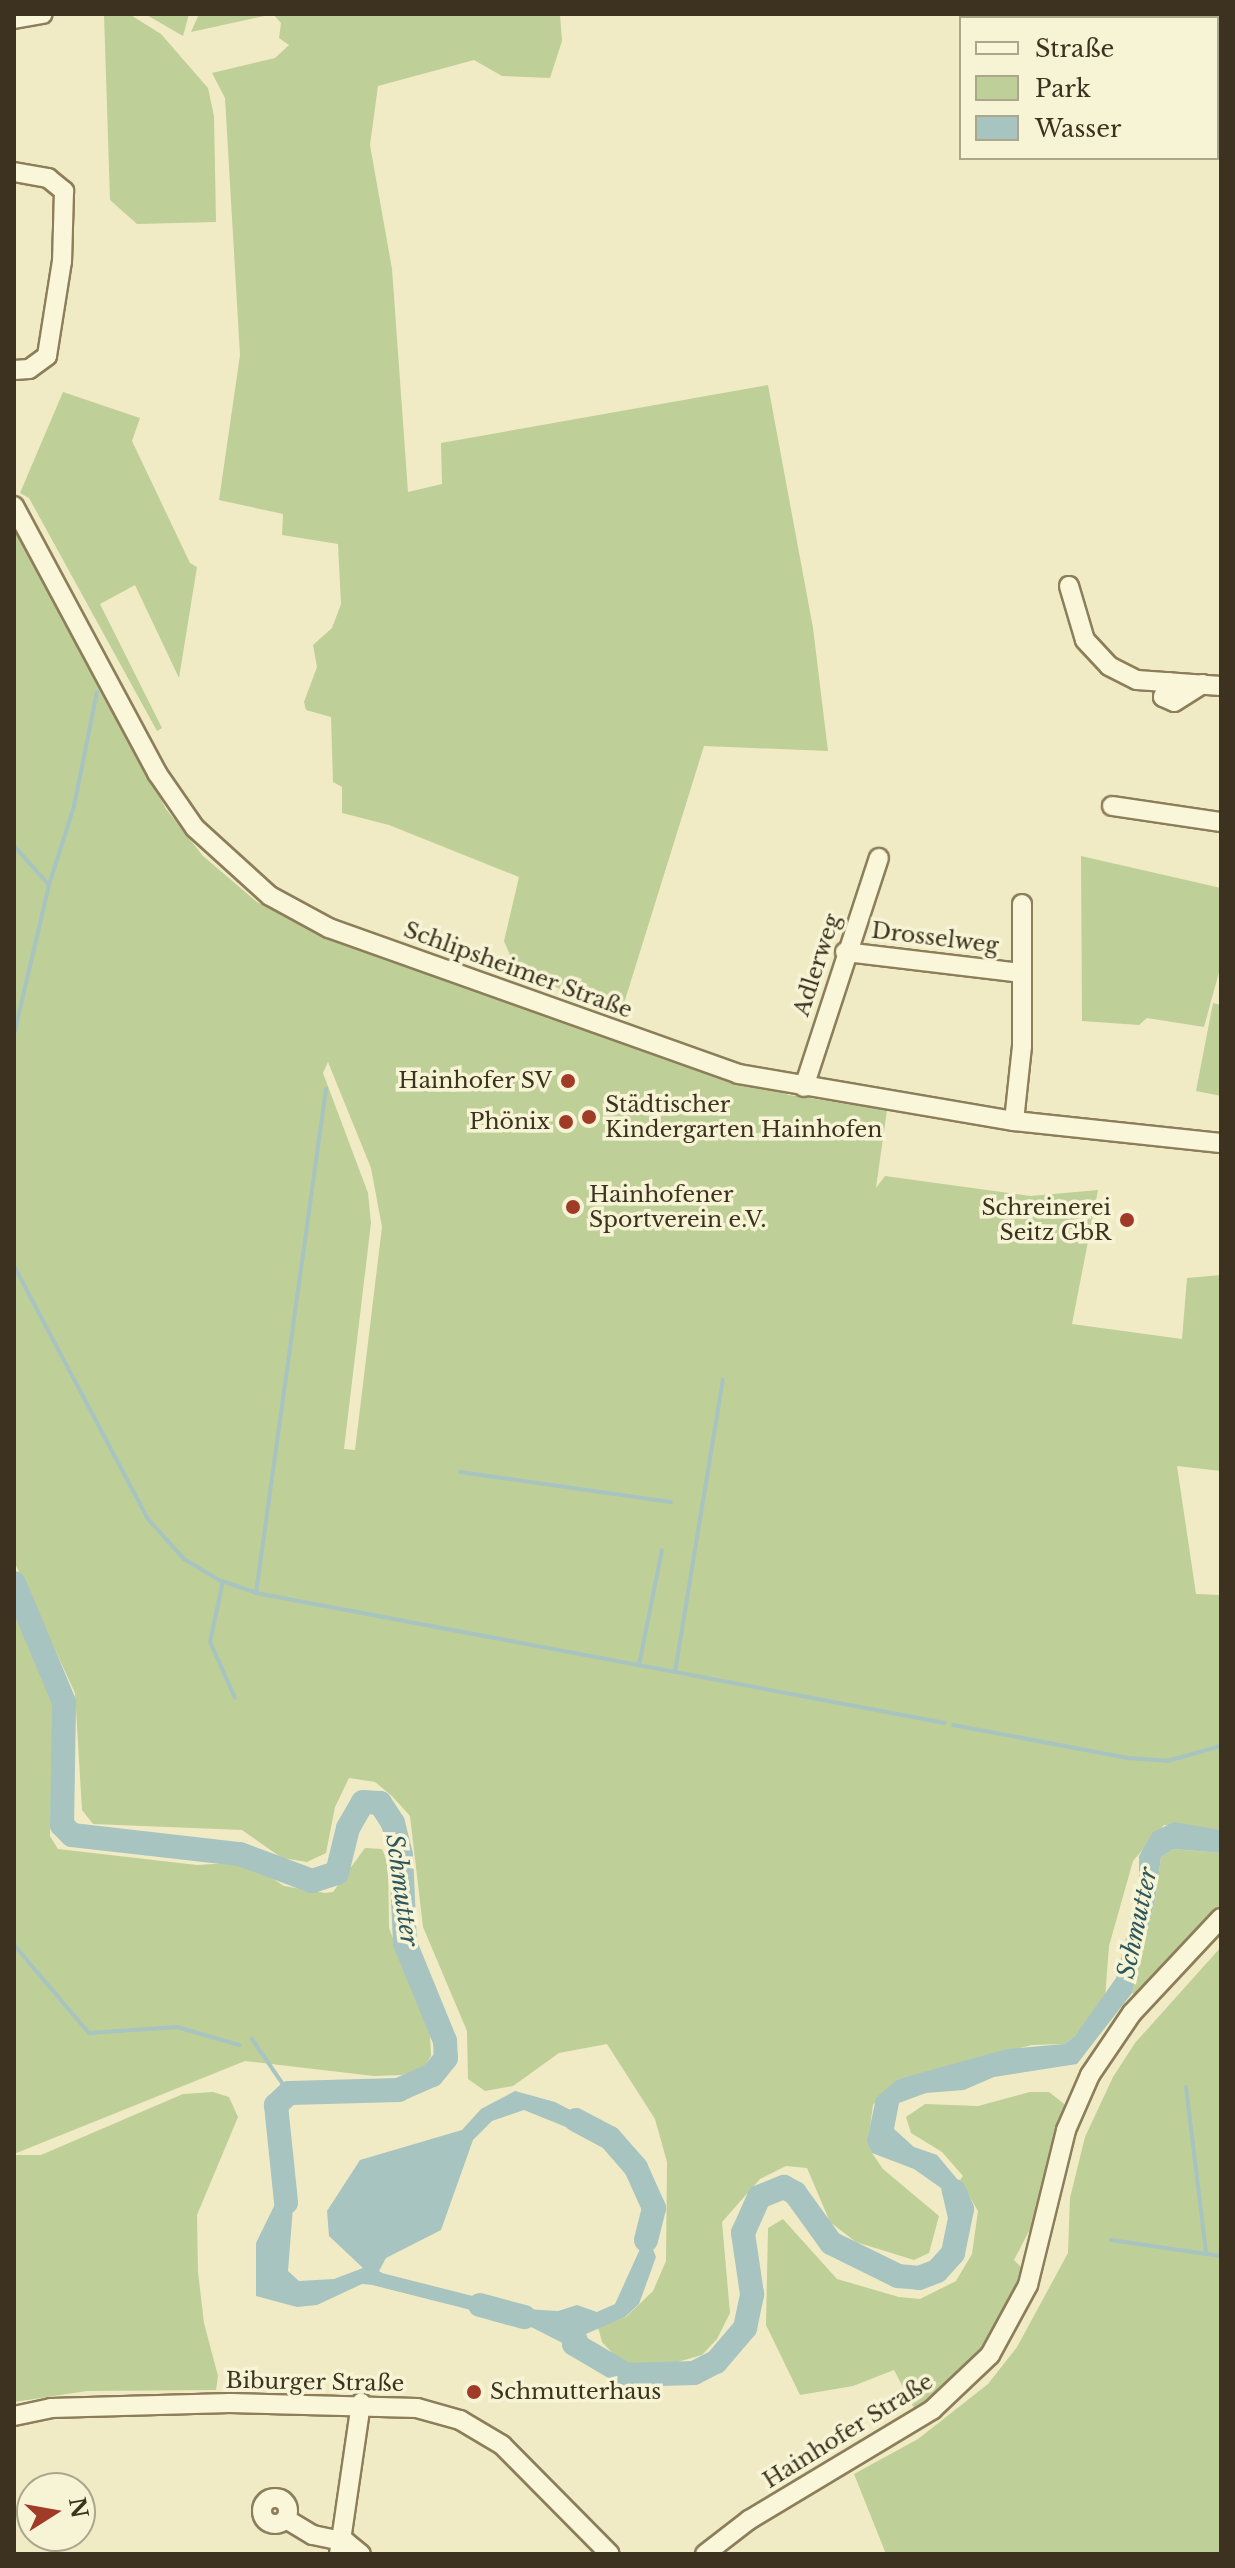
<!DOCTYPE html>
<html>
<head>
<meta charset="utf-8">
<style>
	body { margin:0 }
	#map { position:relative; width:1235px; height:2568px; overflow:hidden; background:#f0ebc5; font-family:"Libre Baskerville",serif }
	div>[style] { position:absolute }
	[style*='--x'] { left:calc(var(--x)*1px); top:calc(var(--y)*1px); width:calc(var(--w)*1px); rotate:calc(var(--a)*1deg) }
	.green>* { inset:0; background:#bfcf98 }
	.water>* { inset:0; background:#a7c4c0 }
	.stream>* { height:4px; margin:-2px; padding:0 2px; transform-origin:2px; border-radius:2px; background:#a7c4c0 }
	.canal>* { height:14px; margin:-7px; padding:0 7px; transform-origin:7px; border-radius:7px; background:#a7c4c0 }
	.river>* { height:24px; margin:-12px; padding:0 12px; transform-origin:12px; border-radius:12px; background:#a7c4c0 }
	.roads { filter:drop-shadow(2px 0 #8d7e5a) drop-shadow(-2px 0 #8d7e5a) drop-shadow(0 2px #8d7e5a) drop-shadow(0 -2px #8d7e5a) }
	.minor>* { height:18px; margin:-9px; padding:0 9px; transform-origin:9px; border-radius:9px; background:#faf6d9 }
	.minor>.ring { margin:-9px; padding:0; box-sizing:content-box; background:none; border:18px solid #faf6d9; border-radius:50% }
	.dots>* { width:22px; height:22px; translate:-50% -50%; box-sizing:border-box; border:4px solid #f7f4d6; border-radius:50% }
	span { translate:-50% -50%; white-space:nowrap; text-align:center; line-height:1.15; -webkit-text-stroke:7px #f7f4d6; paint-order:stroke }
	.street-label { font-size:22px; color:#3c321f }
	.poi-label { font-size:22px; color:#3c321f }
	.right { translate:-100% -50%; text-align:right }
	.left { translate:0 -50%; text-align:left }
	.water-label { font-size:24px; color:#2d575d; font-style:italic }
	.frame { position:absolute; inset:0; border:16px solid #3c321f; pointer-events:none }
	.legend { position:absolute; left:959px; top:16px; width:260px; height:144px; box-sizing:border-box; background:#f7f4d6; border:2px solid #aca68d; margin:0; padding:10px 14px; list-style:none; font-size:24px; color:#3c321f }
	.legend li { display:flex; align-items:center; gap:16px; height:40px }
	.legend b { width:40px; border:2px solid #aca68d }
	.north { position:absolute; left:16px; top:2472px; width:80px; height:80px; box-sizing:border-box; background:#f7f4d6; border:2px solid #aca68d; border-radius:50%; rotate:79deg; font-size:22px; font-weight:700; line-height:32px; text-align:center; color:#3c321f }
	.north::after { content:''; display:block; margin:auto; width:28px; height:36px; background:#9f3b27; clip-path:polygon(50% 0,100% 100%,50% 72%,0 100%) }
</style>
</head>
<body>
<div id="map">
	<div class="green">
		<i style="clip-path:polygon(104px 14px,129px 14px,161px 34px,208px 88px,214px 116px,216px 222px,137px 224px,110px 200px)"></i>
		<i style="clip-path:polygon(145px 14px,189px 14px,183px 36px)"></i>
		<i style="clip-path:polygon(199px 14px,560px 14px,562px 41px,550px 78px,502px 76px,474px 60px,378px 86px,370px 145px,392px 269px,408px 492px,442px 484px,441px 443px,768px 385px,813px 628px,828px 751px,704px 746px,621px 1013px,517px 972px,504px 941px,519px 877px,389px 825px,342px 813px,342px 787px,333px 782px,331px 717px,306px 710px,304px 702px,317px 667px,313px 645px,332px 628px,341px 604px,338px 544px,282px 535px,283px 514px,219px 500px,240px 355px,225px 98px,212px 73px,275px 58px,289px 45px,279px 38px,281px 23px,273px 14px,191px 32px)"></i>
		<i style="clip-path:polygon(63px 392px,140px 418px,132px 441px,190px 563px,197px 567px,179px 678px,135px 585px,100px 604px,162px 728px,157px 731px,29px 498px,20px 493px)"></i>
		<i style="clip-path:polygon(evenodd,14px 526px,166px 809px,203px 856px,257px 902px,327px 936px,789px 1095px,887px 1110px,876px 1188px,885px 1176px,1031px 1196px,1098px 1190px,1072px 1324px,1182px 1339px,1187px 1278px,1221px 1275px,1221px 1471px,1177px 1466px,1196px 1594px,1221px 1595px,1221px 1830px,1164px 1825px,1133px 1861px,1109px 1946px,1105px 1999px,1075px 2036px,1064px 2044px,1032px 2045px,898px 2079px,873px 2105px,868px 2141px,872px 2153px,883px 2169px,939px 2216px,929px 2253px,914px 2260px,856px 2242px,830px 2222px,807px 2168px,786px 2166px,760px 2179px,722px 2222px,730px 2313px,717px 2339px,702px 2355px,642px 2372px,620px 2361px,602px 2342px,598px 2327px,626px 2317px,653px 2291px,666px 2261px,667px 2162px,655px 2119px,607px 2044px,559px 2053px,513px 2086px,485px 2091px,468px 2079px,467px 2031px,423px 1927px,410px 1816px,392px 1796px,375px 1782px,349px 1778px,335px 1807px,326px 1853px,307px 1862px,282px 1858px,242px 1830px,93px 1824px,82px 1810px,75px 1693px,14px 1561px,14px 526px,328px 1062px,371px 1168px,382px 1227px,355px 1450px,344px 1449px,371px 1223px,368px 1193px,323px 1073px,328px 1062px)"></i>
		<i style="clip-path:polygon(1081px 856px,1221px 888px,1221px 965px,1204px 1027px,1147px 1018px,1139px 1025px,1082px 1021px)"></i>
		<i style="clip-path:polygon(1213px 1003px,1221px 1005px,1221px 1096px,1196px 1091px)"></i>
		<i style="clip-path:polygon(14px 1604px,54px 1705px,50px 1836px,58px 1849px,197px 1865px,247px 1862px,284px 1886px,325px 1893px,333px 1892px,365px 1848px,382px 1849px,388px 1863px,389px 1928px,430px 2033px,431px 2056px,424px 2067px,402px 2075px,374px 2076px,245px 2061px,14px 2154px)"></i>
		<i style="clip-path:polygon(1174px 1849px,1221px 1853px,1221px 1910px,1137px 1996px,1132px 1993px,1156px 1896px,1161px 1857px)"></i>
		<i style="clip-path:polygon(1221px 1947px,1221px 2554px,886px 2554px,854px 2474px,918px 2439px,988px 2384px,1017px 2347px,1068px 2253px,1070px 2198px,1085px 2137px,1113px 2077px,1135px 2043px)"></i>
		<i style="clip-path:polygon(213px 2092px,229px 2097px,238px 2117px,197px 2215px,198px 2272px,204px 2323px,218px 2376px,216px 2390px,87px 2391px,14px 2402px,14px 2155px,41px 2155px,183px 2094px)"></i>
		<i style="clip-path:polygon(1030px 2092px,1049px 2092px,1068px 2107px,1036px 2233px,1029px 2231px,1014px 2260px,1026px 2272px,1000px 2329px,946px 2389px,915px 2410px,894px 2370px,853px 2386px,800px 2395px,766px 2325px,768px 2228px,783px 2219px,837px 2279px,899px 2297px,920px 2299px,956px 2281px,972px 2254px,978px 2211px,960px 2180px,963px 2176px,942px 2152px,911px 2133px,906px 2117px,925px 2104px,978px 2106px)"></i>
	</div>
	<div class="water">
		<i style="clip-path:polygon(1174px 1822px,1221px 1830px,1221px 1853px,1174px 1849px,1161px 1857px,1156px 1896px,1132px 1993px,1077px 2064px,994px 2077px,964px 2090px,926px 2093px,899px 2103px,894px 2129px,914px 2147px,937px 2155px,968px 2192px,972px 2215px,949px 2223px,941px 2188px,914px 2169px,872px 2153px,867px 2141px,876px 2098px,898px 2079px,1007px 2049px,1064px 2044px,1075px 2036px,1116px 1978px,1139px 1885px,1139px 1856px,1153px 1832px)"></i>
		<i style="clip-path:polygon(515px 2091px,555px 2102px,599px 2125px,604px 2134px,566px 2127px,524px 2110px,492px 2121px,473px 2140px,441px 2230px,386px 2258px,379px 2271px,390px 2278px,388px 2286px,362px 2284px,317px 2305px,297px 2307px,256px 2296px,256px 2243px,279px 2196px,283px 2170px,293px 2207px,288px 2271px,299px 2281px,334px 2279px,363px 2268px,329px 2236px,327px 2211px,360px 2160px,462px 2130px,481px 2109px)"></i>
		<i style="clip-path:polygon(654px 2208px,651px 2244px,656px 2257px,639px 2304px,625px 2317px,586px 2334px,596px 2360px,492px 2307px,558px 2311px,577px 2305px,597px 2312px,615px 2304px,640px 2249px,637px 2233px,643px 2214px)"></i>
	</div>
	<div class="stream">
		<i style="--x:14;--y:846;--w:52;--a:48.1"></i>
		<i style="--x:49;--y:885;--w:153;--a:103.2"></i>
		<i style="--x:49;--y:885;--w:83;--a:-72.4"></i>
		<i style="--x:74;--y:806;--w:116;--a:-78.6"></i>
		<i style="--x:14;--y:1266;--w:286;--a:62.1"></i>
		<i style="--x:148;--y:1519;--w:54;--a:48"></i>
		<i style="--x:184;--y:1559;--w:41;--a:31"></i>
		<i style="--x:219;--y:1580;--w:39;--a:19"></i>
		<i style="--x:256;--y:1593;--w:701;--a:10.68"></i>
		<i style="--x:460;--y:1472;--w:213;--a:8.1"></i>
		<i style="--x:223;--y:1581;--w:62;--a:102"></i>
		<i style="--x:210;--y:1642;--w:61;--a:65.9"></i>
		<i style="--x:256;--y:1593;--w:509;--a:-82.09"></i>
		<i style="--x:639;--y:1665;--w:117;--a:-78.7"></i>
		<i style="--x:675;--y:1672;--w:296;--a:-80.7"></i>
		<i style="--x:953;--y:1725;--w:178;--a:10.7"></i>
		<i style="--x:1128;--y:1758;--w:39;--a:4"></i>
		<i style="--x:1167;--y:1761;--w:56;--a:-15.5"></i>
		<i style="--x:14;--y:1945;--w:116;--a:49.6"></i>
		<i style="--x:89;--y:2033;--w:88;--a:-3.9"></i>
		<i style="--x:177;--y:2027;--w:65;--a:16.2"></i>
		<i style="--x:252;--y:2039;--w:65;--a:55.6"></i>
		<i style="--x:1186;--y:2087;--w:167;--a:83.1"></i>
		<i style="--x:1111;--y:2240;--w:111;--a:8.3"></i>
	</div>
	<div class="canal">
		<i style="--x:373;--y:2278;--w:110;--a:14.2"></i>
	</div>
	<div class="river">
		<i style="--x:14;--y:1583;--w:129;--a:67.2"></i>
		<i style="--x:64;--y:1702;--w:123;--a:90.9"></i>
		<i style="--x:62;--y:1825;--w:14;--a:45"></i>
		<i style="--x:72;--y:1835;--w:169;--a:6.5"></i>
		<i style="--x:240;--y:1854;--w:77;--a:20.6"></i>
		<i style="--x:312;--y:1881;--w:26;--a:-18"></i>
		<i style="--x:337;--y:1873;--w:46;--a:-76.3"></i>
		<i style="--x:348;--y:1828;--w:30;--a:-60"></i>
		<i style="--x:363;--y:1802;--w:17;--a:3"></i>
		<i style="--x:380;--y:1803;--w:24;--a:57"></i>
		<i style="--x:393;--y:1823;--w:33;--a:76"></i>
		<i style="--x:401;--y:1855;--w:88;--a:87.4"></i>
		<i style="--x:405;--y:1943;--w:106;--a:67.8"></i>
		<i style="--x:445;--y:2041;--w:17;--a:87"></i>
		<i style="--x:446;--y:2058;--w:22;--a:129"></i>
		<i style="--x:432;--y:2075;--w:36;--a:156"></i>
		<i style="--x:399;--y:2090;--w:110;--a:178.4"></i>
		<i style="--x:289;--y:2093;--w:18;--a:137"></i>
		<i style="--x:276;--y:2105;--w:98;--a:84.1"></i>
		<i style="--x:576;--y:2120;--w:38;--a:28"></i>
		<i style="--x:610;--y:2138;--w:40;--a:49"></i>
		<i style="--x:636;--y:2168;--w:44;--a:65.8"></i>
		<i style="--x:654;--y:2208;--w:33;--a:104"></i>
		<i style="--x:480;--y:2305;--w:46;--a:15.3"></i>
		<i style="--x:575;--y:2339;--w:5;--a:101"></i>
		<i style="--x:574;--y:2344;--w:61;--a:30.3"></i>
		<i style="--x:627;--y:2375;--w:67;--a:-1.7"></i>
		<i style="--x:694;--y:2373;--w:25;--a:-27"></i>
		<i style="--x:716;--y:2362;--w:45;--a:-49.5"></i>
		<i style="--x:745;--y:2328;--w:35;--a:-78"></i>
		<i style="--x:752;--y:2294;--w:62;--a:-98.4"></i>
		<i style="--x:743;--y:2233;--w:39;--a:-66"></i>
		<i style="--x:759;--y:2197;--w:27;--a:-22"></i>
		<i style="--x:784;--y:2187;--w:13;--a:29"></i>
		<i style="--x:795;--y:2193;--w:62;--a:54.2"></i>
		<i style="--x:831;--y:2243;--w:75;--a:26.2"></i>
		<i style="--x:898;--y:2276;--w:21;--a:5"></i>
		<i style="--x:919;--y:2278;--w:19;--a:-21"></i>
		<i style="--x:937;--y:2271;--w:24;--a:-48"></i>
		<i style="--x:953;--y:2253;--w:45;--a:-78.4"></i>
		<i style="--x:962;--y:2209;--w:20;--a:-114"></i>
	</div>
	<div class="roads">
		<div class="minor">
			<i style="--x:14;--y:19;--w:29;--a:-10"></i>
			<i style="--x:14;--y:172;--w:35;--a:10"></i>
			<i style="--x:48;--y:178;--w:21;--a:39"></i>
			<i style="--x:64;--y:191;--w:70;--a:91.6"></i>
			<i style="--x:62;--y:261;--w:96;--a:99"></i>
			<i style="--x:47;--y:356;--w:22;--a:144"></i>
			<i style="--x:29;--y:369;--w:15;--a:176"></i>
			<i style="--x:14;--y:506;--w:303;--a:61.8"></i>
			<i style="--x:157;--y:773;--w:67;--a:55.4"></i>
			<i style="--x:195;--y:828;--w:101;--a:42.2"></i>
			<i style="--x:270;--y:896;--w:67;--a:28.5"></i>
			<i style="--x:329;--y:928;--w:434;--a:19.6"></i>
			<i style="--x:738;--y:1074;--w:280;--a:9.7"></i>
			<i style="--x:1014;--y:1121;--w:208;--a:6.1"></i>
			<i style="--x:1069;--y:586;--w:56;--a:73.5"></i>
			<i style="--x:1085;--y:640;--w:35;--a:47"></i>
			<i style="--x:1109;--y:666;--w:31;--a:27"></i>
			<i style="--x:1137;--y:680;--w:84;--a:4.1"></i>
			<i style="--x:1169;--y:682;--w:16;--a:112"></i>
			<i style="--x:1163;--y:697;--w:12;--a:24"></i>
			<i style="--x:1174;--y:702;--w:34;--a:-32"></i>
			<i style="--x:1112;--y:806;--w:110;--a:8.4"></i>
			<i style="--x:845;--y:952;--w:176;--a:6.8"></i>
			<i style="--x:804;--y:1087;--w:241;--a:-71.9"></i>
			<i style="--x:1014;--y:1121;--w:75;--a:-83.9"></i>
			<i style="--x:1022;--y:1046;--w:142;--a:-90"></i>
			<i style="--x:14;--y:2416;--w:38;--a:-12"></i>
			<i style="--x:51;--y:2408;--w:179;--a:-1.6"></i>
			<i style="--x:230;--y:2403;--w:187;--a:1.5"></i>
			<i style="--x:417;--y:2408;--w:45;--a:15.6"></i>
			<i style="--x:460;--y:2420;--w:49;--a:30.8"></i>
			<i style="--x:502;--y:2445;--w:153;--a:45.3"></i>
			<i class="ring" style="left:262px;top:2498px;width:8px;height:8px"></i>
			<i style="--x:286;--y:2519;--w:31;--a:31"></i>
			<i style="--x:313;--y:2535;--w:34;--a:12"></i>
			<i style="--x:346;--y:2542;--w:19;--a:39"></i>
			<i style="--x:339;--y:2554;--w:153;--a:-81.7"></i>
			<i style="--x:705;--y:2554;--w:56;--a:-37.7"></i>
			<i style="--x:749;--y:2520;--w:214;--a:-31"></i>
			<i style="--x:932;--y:2410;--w:80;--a:-43.5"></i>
			<i style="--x:990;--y:2355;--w:80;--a:-61.5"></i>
			<i style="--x:1028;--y:2285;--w:160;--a:-76.2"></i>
			<i style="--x:1066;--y:2130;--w:60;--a:-66.4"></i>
			<i style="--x:1090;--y:2075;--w:75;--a:-55.9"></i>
			<i style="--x:1132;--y:2013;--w:130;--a:-46.9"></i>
		</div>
	</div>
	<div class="dots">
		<i style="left:568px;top:1081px;background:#9f3b27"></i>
		<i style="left:589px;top:1117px;background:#9f3b27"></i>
		<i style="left:566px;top:1122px;background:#9f3b27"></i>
		<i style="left:573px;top:1207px;background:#9f3b27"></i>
		<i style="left:1127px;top:1220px;background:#9f3b27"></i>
		<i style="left:474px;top:2392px;background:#9f3b27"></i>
	</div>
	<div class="street-label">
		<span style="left:935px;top:938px;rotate:7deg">Drosselweg</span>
		<span style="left:817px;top:965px;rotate:-72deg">Adlerweg</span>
		<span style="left:518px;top:970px;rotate:20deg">Schlipsheimer Straße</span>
		<span style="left:315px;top:2382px;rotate:1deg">Biburger Straße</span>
		<span style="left:848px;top:2431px;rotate:-32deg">Hainhofer Straße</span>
	</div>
	<div class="poi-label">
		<span class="right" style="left:552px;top:1081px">Hainhofer SV</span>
		<span class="left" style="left:605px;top:1117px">Städtischer<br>Kindergarten Hainhofen</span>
		<span class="right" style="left:550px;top:1122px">Phönix</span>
		<span class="left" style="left:589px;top:1207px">Hainhofener<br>Sportverein e.V.</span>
		<span class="right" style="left:1111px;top:1220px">Schreinerei<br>Seitz GbR</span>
		<span class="left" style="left:490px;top:2392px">Schmutterhaus</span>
	</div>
	<div class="water-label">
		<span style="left:402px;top:1890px;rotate:82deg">Schmutter</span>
		<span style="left:1137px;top:1923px;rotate:-78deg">Schmutter</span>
	</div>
	<div class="frame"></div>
	<ul class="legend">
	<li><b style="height:10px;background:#faf6d9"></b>Straße</li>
	<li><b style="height:22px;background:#bfcf98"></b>Park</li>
	<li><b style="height:22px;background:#a7c4c0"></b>Wasser</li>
	</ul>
	<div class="north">N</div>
</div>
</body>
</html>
